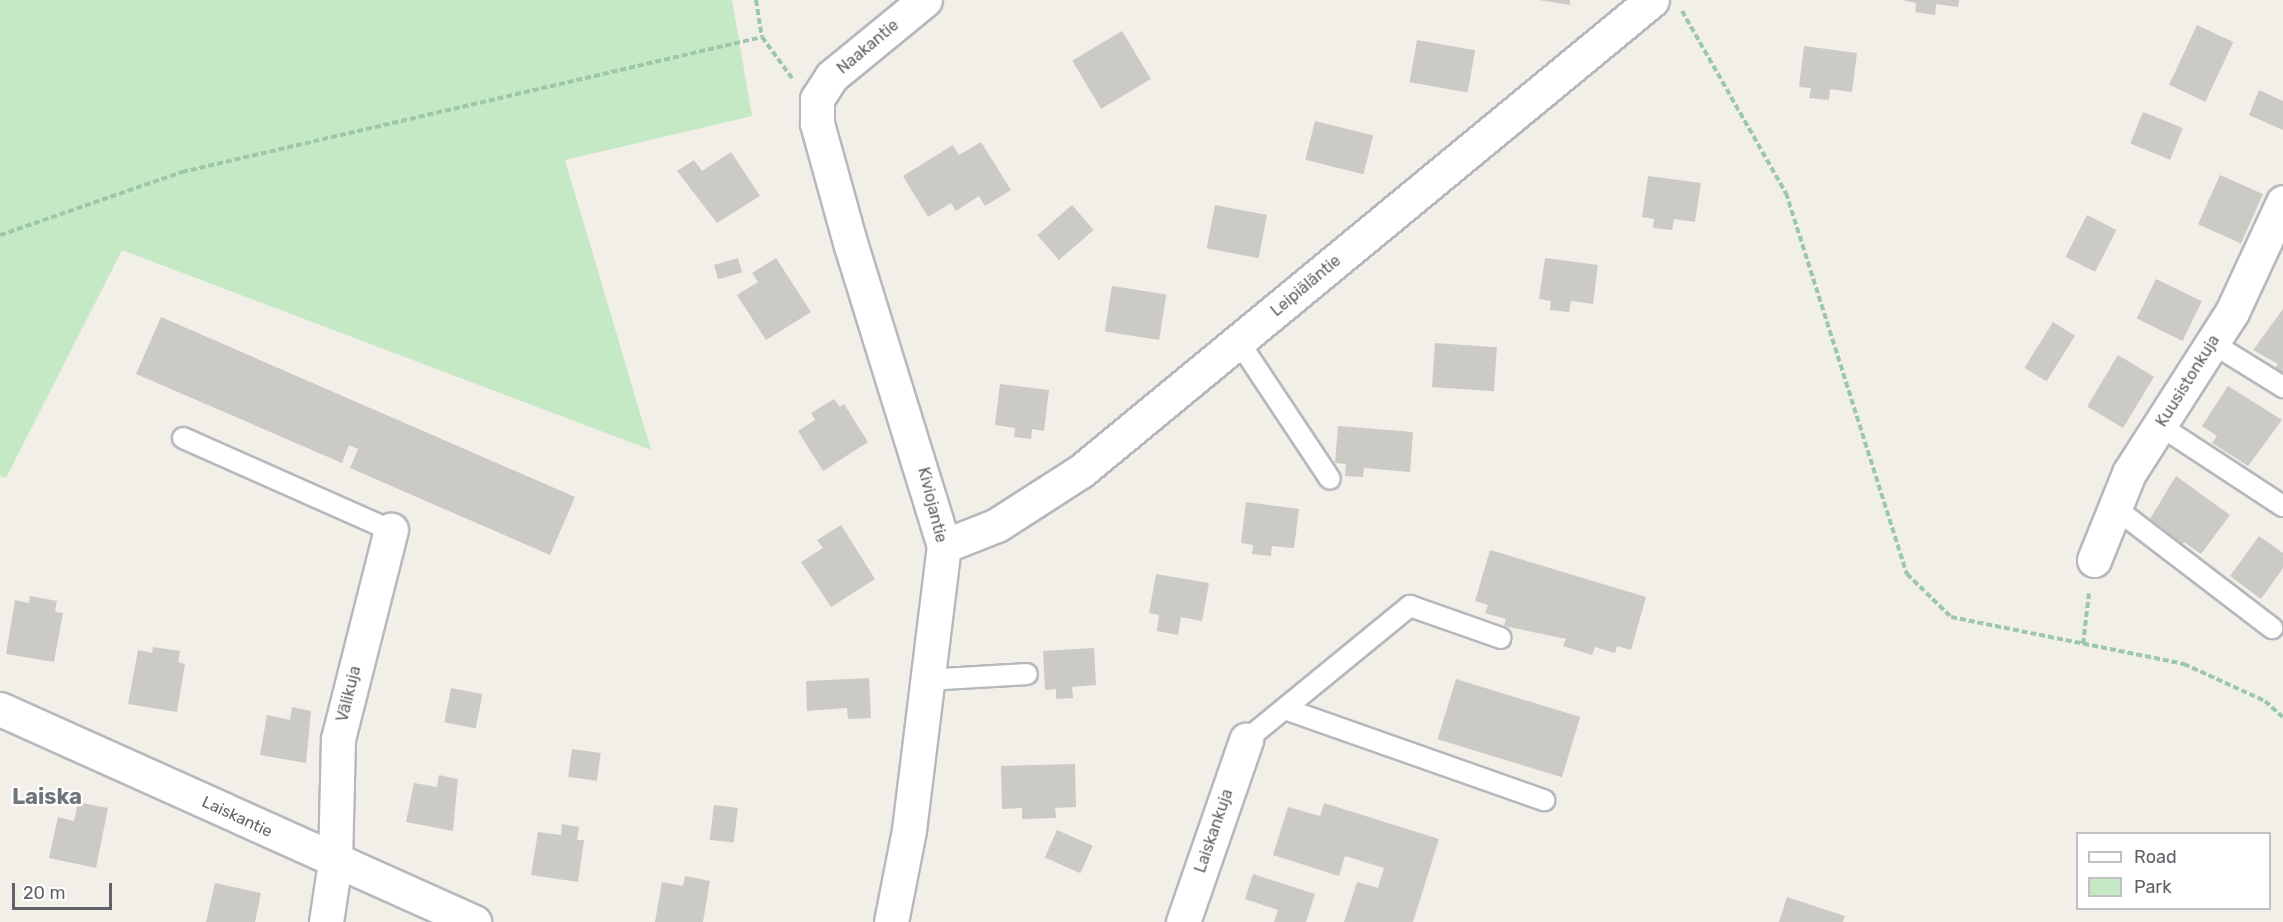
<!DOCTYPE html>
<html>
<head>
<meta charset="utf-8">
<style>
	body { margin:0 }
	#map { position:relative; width:2283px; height:922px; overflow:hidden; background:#f1efe8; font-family:Rubik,sans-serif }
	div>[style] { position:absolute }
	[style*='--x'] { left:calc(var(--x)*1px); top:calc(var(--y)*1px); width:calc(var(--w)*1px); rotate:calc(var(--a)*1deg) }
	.green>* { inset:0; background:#c5e8c5 }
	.building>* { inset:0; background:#cccac5; transform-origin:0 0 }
	.path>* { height:4px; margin-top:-2px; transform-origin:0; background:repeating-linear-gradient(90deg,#9cc7a9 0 6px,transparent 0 9px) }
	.roads { filter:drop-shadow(2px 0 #b5b8bc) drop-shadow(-2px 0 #b5b8bc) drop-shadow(0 2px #b5b8bc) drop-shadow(0 -2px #b5b8bc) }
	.service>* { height:20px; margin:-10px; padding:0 10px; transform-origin:10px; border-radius:10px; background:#fff }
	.minor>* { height:33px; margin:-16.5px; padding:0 16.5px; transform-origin:16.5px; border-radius:16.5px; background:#fff }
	span { translate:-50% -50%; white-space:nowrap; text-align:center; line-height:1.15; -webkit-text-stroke:4.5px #fff; paint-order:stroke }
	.street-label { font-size:16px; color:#5f6368 }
	.district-label { font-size:22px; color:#70757a; font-weight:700 }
	.legend { position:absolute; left:2076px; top:832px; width:195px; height:78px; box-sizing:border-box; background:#fff; border:2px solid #bfc1c3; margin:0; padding:8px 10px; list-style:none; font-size:18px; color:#5f6368 }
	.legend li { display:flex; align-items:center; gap:12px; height:30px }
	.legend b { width:30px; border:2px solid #bfc1c3 }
	.scale { position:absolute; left:12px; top:883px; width:100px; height:27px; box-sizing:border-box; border:3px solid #5f6368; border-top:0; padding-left:8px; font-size:18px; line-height:21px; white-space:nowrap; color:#5f6368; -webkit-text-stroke:4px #fff; paint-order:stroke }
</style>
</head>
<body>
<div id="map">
	<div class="green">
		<i style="clip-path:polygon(0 0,732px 0,752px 116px,565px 160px,651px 450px,122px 250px,6px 478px,0 476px)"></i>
	</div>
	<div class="building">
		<i style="clip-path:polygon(1539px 0,1570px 0,1570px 5px)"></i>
		<i style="clip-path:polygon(1902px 0,1959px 0,1958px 7px,1936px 4px,1935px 15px,1915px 12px,1916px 3px)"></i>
		<i style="left:2197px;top:25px;width:40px;height:66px;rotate:25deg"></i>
		<i style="left:1122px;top:31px;width:56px;height:58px;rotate:59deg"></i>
		<i style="left:1417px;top:40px;width:59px;height:43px;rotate:10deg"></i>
		<i style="clip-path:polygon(1804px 46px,1857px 53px,1852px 92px,1830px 89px,1829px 100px,1809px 98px,1811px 88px,1799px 87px)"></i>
		<i style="clip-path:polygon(2259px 90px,2283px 101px,2283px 130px,2249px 115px)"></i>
		<i style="left:2143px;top:112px;width:43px;height:34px;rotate:22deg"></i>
		<i style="left:1315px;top:121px;width:60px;height:40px;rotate:14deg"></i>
		<i style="clip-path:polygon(981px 142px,1011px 190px,985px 206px,979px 196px,956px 211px,951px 203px,928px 217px,903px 176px,953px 145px,959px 155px)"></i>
		<i style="clip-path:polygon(731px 152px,760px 196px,717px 223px,677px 171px,694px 160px,702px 171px)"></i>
		<i style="left:2220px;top:175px;width:47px;height:54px;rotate:24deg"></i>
		<i style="clip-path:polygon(1648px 176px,1701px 183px,1695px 222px,1674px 219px,1672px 230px,1653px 228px,1654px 219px,1642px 217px)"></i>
		<i style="left:1072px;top:205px;width:33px;height:46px;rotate:49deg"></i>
		<i style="left:1215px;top:205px;width:53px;height:44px;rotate:11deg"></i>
		<i style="left:2087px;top:215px;width:33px;height:47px;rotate:27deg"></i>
		<i style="left:738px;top:258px;width:15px;height:25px;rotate:74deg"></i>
		<i style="clip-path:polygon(776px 258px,811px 312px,766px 340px,737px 295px,758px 282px,752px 273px)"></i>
		<i style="clip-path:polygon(1545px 258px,1598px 265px,1593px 304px,1571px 301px,1569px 312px,1550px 310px,1551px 301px,1539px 299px)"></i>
		<i style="left:2156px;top:279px;width:51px;height:44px;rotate:26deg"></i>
		<i style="left:1112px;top:286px;width:55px;height:46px;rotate:9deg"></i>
		<i style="clip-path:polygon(2283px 309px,2283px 374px,2275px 369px,2278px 364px,2253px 350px)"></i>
		<i style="clip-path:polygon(161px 317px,575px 497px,550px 555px,350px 468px,358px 449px,349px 445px,342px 463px,136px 374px)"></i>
		<i style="left:2053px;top:322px;width:26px;height:54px;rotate:32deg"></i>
		<i style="left:1435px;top:343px;width:62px;height:44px;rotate:4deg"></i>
		<i style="left:2118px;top:355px;width:42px;height:60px;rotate:31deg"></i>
		<i style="clip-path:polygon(1000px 384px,1049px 390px,1044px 431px,1032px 429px,1031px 439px,1014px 437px,1015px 428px,995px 425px)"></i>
		<i style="clip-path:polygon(2228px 386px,2282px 420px,2248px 466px,2212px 443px,2217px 436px,2202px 426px)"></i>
		<i style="clip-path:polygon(834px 399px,840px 407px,844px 404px,868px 442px,823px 471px,798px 431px,815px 420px,811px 413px)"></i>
		<i style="clip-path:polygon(1338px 426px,1413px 432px,1410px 472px,1364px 468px,1363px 477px,1345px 476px,1346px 464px,1335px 463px)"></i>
		<i style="clip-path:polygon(2176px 476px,2230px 515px,2201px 554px,2184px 542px,2180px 548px,2150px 519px)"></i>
		<i style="clip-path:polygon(1246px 502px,1299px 509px,1294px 548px,1272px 546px,1271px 556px,1252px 554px,1253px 545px,1241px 543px)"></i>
		<i style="clip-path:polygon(841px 525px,875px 579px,831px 607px,801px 562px,823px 548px,817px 540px)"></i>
		<i style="clip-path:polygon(2259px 536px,2283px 553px,2283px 568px,2261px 599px,2230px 576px)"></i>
		<i style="clip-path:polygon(1490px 550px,1646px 597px,1631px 650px,1617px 646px,1615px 653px,1595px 647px,1592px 655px,1563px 646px,1566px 639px,1504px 626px,1506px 619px,1485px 613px,1488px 605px,1475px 601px)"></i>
		<i style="clip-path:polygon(1156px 574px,1209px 583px,1202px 621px,1181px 617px,1178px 635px,1157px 631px,1159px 615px,1149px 613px)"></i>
		<i style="clip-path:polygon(30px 596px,57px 601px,55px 612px,63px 613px,54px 662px,6px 654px,15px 600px,29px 603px)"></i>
		<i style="clip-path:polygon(153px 647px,180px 651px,178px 662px,185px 664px,177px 712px,128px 704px,138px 650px,152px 653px)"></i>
		<i style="clip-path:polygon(1094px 648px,1096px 685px,1072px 687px,1073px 698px,1056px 699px,1056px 689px,1045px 690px,1043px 651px)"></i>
		<i style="clip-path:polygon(869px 678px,871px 718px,848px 719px,847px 708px,807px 711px,806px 681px)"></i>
		<i style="left:1456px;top:679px;width:130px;height:63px;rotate:17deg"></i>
		<i style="left:451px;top:688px;width:32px;height:35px;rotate:11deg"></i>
		<i style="clip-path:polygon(292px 707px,311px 711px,306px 763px,260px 755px,267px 715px,290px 720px)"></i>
		<i style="left:572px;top:749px;width:29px;height:28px;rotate:8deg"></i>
		<i style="clip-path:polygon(1075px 764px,1076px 807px,1055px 808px,1056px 818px,1022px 819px,1022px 808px,1002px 809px,1001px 766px)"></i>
		<i style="clip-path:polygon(439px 775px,458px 779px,453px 831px,406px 822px,414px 783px,437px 787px)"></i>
		<i style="clip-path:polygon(78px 802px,108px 808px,96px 868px,49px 858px,58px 817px,74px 821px)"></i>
		<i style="clip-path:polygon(1324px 803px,1439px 839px,1413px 922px,1344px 922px,1357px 882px,1378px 888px,1384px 868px,1345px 856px,1339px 876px,1273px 855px,1288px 807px,1320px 816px)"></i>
		<i style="left:714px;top:805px;width:24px;height:35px;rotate:7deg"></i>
		<i style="clip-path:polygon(562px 824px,579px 827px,577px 840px,584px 840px,578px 882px,531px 875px,538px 832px,561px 835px)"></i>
		<i style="left:1057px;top:830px;width:39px;height:30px;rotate:24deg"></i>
		<i style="clip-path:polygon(1253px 874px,1315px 894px,1306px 922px,1274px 922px,1278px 910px,1245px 899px)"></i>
		<i style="clip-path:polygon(685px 876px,710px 881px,703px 922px,655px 922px,662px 882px,683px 886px)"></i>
		<i style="clip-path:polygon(215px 883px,261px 893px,255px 922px,206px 922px)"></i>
		<i style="clip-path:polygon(1787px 897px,1845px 916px,1843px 922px,1779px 922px)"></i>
	</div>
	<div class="path">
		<i style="--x:756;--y:0;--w:37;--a:81"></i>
		<i style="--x:1682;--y:11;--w:210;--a:60.3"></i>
		<i style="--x:1786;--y:193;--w:400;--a:72.4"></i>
		<i style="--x:1907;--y:574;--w:62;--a:44.3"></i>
		<i style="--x:1951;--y:617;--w:238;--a:11.4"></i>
		<i style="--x:2184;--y:664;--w:89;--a:24.6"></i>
		<i style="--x:2265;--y:701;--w:24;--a:42"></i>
		<i style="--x:0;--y:235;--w:193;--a:-19.1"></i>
		<i style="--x:182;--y:172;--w:596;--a:-13.1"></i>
		<i style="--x:762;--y:37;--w:51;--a:53.8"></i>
		<i style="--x:2083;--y:644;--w:51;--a:-83.3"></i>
	</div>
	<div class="roads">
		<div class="service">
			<i style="--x:1239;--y:342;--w:164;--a:56.4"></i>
			<i style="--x:2212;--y:343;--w:84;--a:31.8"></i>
			<i style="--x:2159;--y:425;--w:148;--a:33.2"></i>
			<i style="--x:183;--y:438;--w:227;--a:23.9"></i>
			<i style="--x:2115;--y:508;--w:198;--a:37.4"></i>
			<i style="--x:927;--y:680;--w:100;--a:-3.4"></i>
			<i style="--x:1285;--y:709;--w:275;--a:19.4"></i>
			<i style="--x:1246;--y:740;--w:212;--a:-39.3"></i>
			<i style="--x:1410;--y:606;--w:96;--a:19.4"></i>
		</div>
		<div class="minor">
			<i style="--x:944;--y:546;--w:57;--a:-21.6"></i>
			<i style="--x:997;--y:525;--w:100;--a:-32.7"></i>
			<i style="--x:1081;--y:471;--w:740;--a:-39.52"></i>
			<i style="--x:2094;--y:560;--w:94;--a:-68.1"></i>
			<i style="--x:2129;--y:473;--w:191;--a:-57.4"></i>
			<i style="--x:2232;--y:312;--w:121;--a:-65.1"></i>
			<i style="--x:0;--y:709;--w:520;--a:24.2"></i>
			<i style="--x:326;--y:922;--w:61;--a:-81.5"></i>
			<i style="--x:335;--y:862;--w:123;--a:-88.6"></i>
			<i style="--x:338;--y:739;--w:216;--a:-75.8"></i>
			<i style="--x:891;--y:922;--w:94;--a:-78.9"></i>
			<i style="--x:909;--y:830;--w:286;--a:-83"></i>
			<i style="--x:944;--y:546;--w:314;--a:-107.2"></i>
			<i style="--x:851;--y:246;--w:128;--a:-105.5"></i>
			<i style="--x:817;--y:123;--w:24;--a:-90"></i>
			<i style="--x:817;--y:99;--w:27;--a:-57"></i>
			<i style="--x:832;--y:76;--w:120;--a:-39.3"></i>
			<i style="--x:1183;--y:922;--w:193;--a:-70.9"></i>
		</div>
	</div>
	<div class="street-label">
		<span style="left:868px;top:47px;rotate:-40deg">Naakantie</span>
		<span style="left:1306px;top:286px;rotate:-40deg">Leipiäläntie</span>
		<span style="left:2188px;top:381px;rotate:-58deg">Kuusistonkuja</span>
		<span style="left:932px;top:505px;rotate:76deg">Kiviojantie</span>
		<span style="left:349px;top:694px;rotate:-76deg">Välikuja</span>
		<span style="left:237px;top:817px;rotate:25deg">Laiskantie</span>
		<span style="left:1214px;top:831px;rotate:-71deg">Laiskankuja</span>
	</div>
	<div class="district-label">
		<span style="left:47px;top:797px">Laiska</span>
	</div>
	<ul class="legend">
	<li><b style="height:8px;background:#fff"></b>Road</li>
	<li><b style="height:16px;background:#c5e8c5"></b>Park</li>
	</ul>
	<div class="scale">20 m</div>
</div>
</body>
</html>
